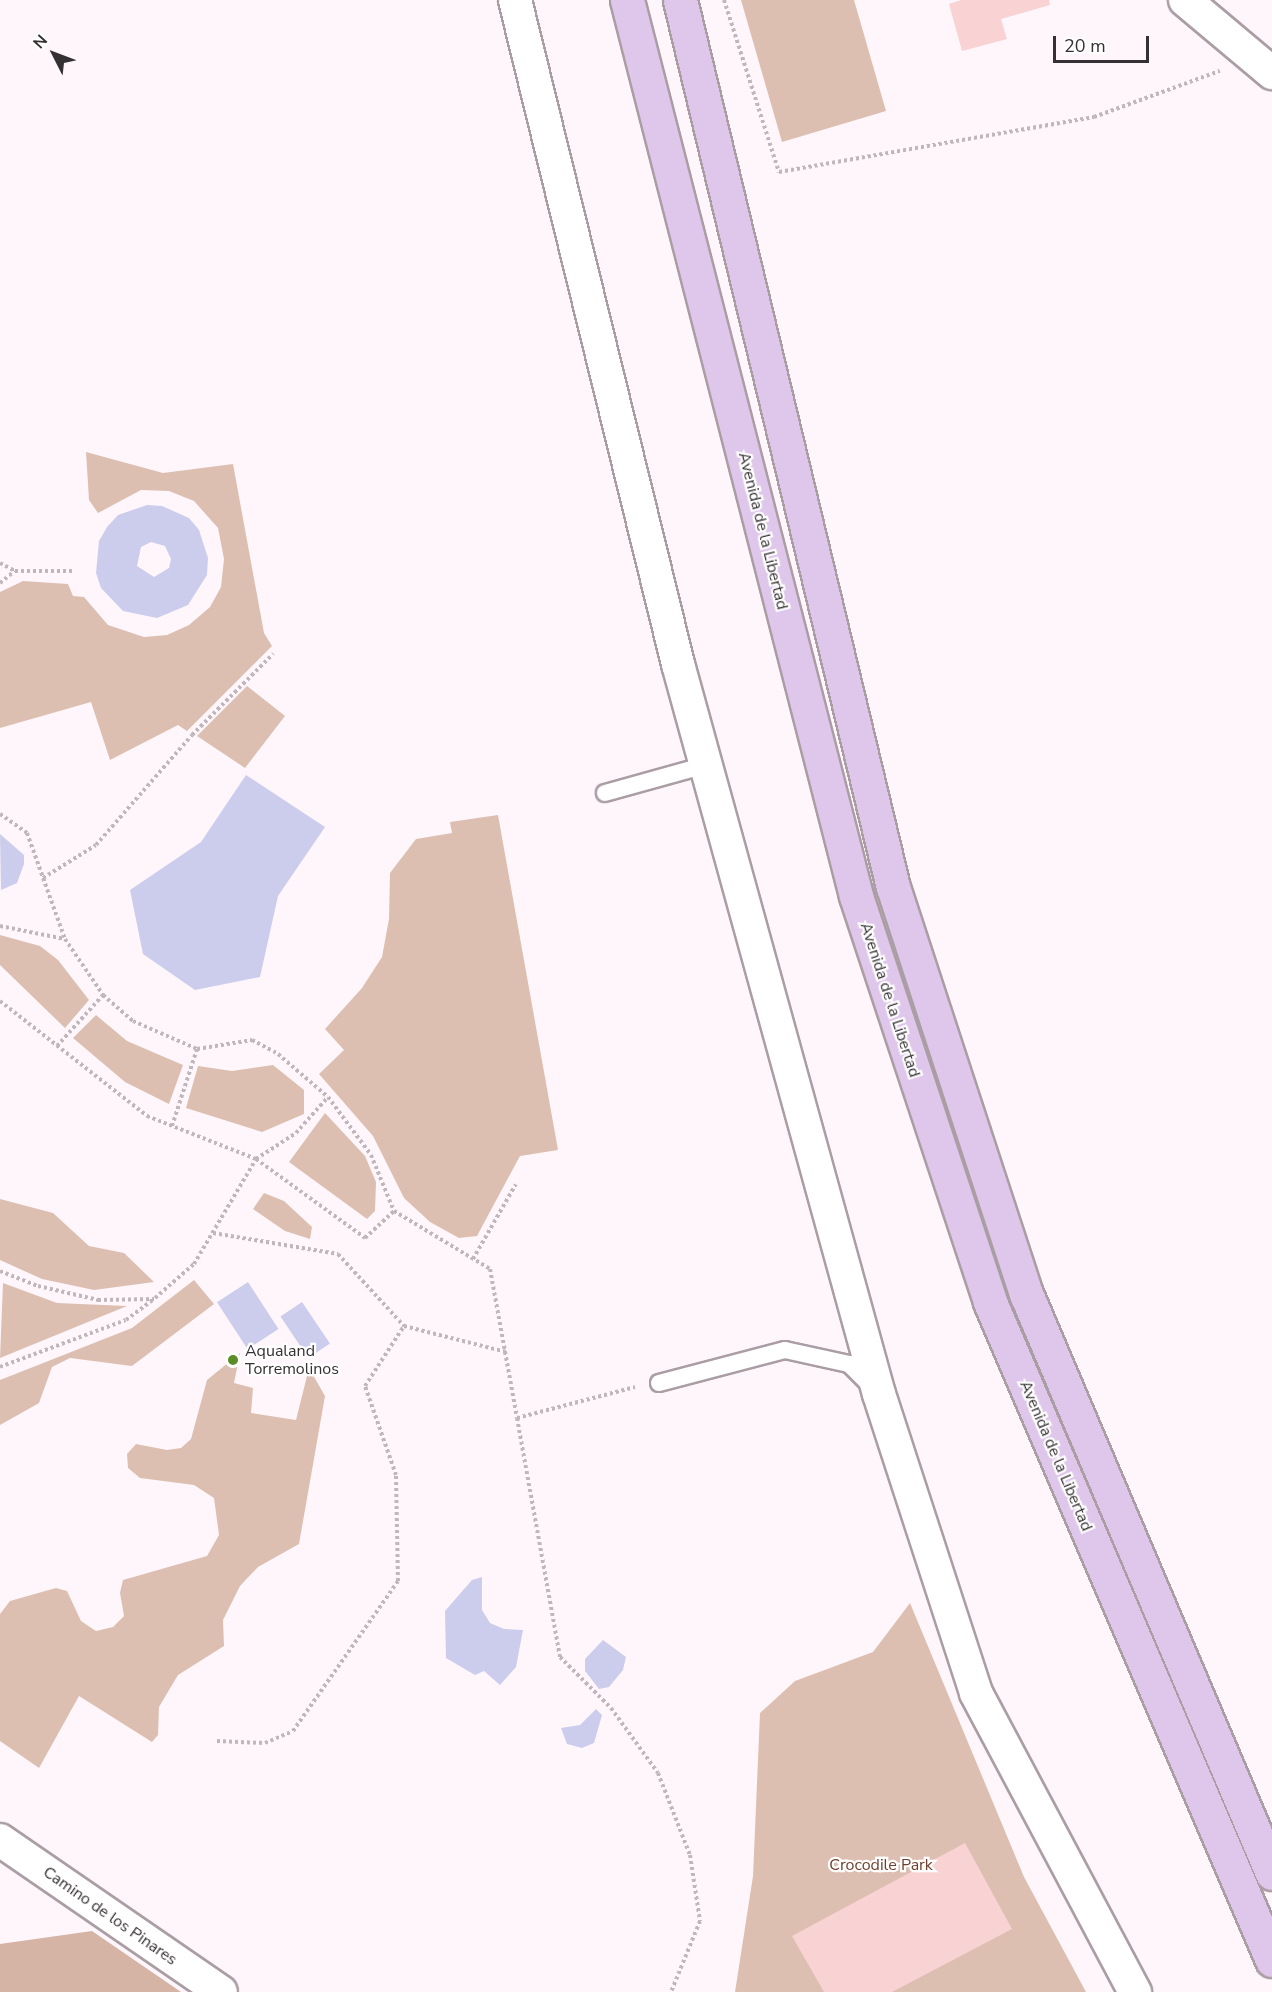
<!DOCTYPE html>
<html>
<head>
<meta charset="utf-8">
<style>
	body { margin:0 }
	#map { position:relative; width:1272px; height:1992px; overflow:hidden; background:#fff6fb; font-family:"Nunito Sans",sans-serif }
	div>[style] { position:absolute }
	[style*='--x'] { left:calc(var(--x)*1px); top:calc(var(--y)*1px); width:calc(var(--w)*1px); rotate:calc(var(--a)*1deg) }
	.green>* { inset:0; background:#ddbfb2 }
	.forest>* { inset:0; background:#d5b3a5 }
	.water>* { inset:0; background:#ccccec; transform-origin:0 0 }
	.building>* { inset:0; background:#f9d2d4 }
	.path>* { height:4px; margin-top:-2px; transform-origin:0; background:repeating-linear-gradient(90deg,#bfb7bb 0 3px,transparent 0 6px) }
	.roads { filter:drop-shadow(2px 0 #aa9da4) drop-shadow(-2px 0 #aa9da4) drop-shadow(0 2px #aa9da4) drop-shadow(0 -2px #aa9da4) }
	.lane>* { height:16px; margin:-8px; padding:0 8px; transform-origin:8px; border-radius:8px; background:#fff }
	.street>* { height:32px; margin:-16px; padding:0 16px; transform-origin:16px; border-radius:16px; background:#fff }
	.primary>* { height:33px; margin:-16.5px; padding:0 16.5px; transform-origin:16.5px; border-radius:16.5px; background:#dfc6eb }
	.dots>* { width:16px; height:16px; translate:-50% -50%; box-sizing:border-box; border:3px solid #fff; border-radius:50% }
	span { translate:-50% -50%; white-space:nowrap; text-align:center; line-height:1.15; -webkit-text-stroke:4.5px #fff; paint-order:stroke }
	.street-label { font-size:16px; color:#353032 }
	.poi-label { font-size:16px; color:#353032 }
	.left { translate:0 -50%; text-align:left }
	.park-label { font-size:16px; color:#6e3e2a }
	.north { position:absolute; left:24px; top:24px; width:60px; height:60px; -webkit-text-stroke:4px #fff; paint-order:stroke; rotate:312deg; font-size:16px; font-weight:700; line-height:24px; text-align:center; color:#353032 }
	.north::after { content:''; display:block; margin:auto; width:21px; height:27px; background:#353032; clip-path:polygon(50% 0,100% 100%,50% 72%,0 100%) }
	.scale { position:absolute; left:1053px; top:36px; width:96px; height:27px; box-sizing:border-box; border:3px solid #353032; border-top:0; padding-left:8px; font-size:18px; line-height:21px; white-space:nowrap; color:#353032; -webkit-text-stroke:4px #fff; paint-order:stroke }
</style>
</head>
<body>
<div id="map">
	<div class="green">
		<i style="clip-path:polygon(741px 0,854px 0,886px 111px,782px 142px)"></i>
		<i style="clip-path:polygon(86px 452px,163px 473px,233px 464px,264px 633px,272px 646px,187px 731px,178px 725px,110px 760px,91px 702px,0 728px,0 592px,23px 581px,68px 584px,73px 596px,84px 597px,108px 625px,144px 637px,167px 635px,189px 625px,210px 607px,221px 587px,224px 559px,218px 528px,194px 501px,169px 491px,141px 490px,98px 513px,89px 500px)"></i>
		<i style="clip-path:polygon(247px 686px,285px 716px,245px 768px,197px 736px)"></i>
		<i style="clip-path:polygon(498px 815px,558px 1150px,520px 1156px,477px 1236px,459px 1238px,430px 1222px,404px 1198px,373px 1136px,319px 1074px,344px 1050px,325px 1029px,362px 988px,382px 957px,389px 919px,390px 873px,416px 839px,452px 833px,450px 822px)"></i>
		<i style="clip-path:polygon(0 935px,40px 946px,58px 960px,89px 1000px,65px 1028px,0 965px)"></i>
		<i style="clip-path:polygon(96px 1015px,127px 1041px,183px 1065px,169px 1104px,125px 1082px,73px 1038px)"></i>
		<i style="clip-path:polygon(273px 1065px,304px 1090px,304px 1114px,262px 1132px,186px 1108px,198px 1066px,232px 1071px)"></i>
		<i style="clip-path:polygon(325px 1113px,365px 1156px,376px 1182px,375px 1211px,367px 1219px,289px 1162px)"></i>
		<i style="clip-path:polygon(264px 1193px,284px 1201px,312px 1227px,310px 1239px,285px 1231px,253px 1209px)"></i>
		<i style="clip-path:polygon(0 1199px,53px 1213px,89px 1246px,124px 1253px,154px 1282px,94px 1290px,42px 1279px,0 1260px)"></i>
		<i style="clip-path:polygon(194px 1280px,214px 1304px,132px 1366px,70px 1358px,52px 1367px,39px 1403px,0 1425px,0 1380px,132px 1328px)"></i>
		<i style="clip-path:polygon(3px 1283px,57px 1303px,127px 1306px,0 1358px)"></i>
		<i style="clip-path:polygon(240px 1353px,234px 1383px,253px 1388px,251px 1413px,296px 1420px,309px 1368px,325px 1396px,299px 1544px,258px 1567px,240px 1586px,223px 1620px,224px 1646px,178px 1675px,159px 1707px,158px 1735px,152px 1742px,79px 1696px,39px 1768px,0 1741px,0 1614px,10px 1601px,56px 1588px,67px 1591px,81px 1621px,96px 1631px,113px 1627px,124px 1616px,120px 1593px,123px 1580px,207px 1556px,219px 1535px,214px 1498px,194px 1485px,140px 1478px,128px 1468px,127px 1454px,136px 1444px,167px 1450px,181px 1448px,191px 1439px,207px 1380px)"></i>
		<i style="clip-path:polygon(910px 1603px,1024px 1877px,1086px 1992px,735px 1992px,753px 1876px,760px 1713px,795px 1681px,873px 1652px)"></i>
	</div>
	<div class="forest">
		<i style="clip-path:polygon(92px 1931px,181px 1992px,0 1992px,0 1944px)"></i>
	</div>
	<div class="water">
		<i style="clip-path:polygon(evenodd,147px 505px,162px 506px,189px 518px,199px 530px,208px 558px,207px 575px,188px 605px,157px 618px,123px 611px,101px 588px,96px 573px,99px 541px,107px 527px,118px 515px,147px 505px,151px 542px,165px 546px,171px 559px,169px 568px,154px 577px,137px 566px,141px 547px,151px 542px)"></i>
		<i style="clip-path:polygon(246px 775px,325px 827px,278px 896px,260px 977px,195px 990px,143px 954px,130px 890px,201px 842px)"></i>
		<i style="clip-path:polygon(0 834px,24px 855px,24px 864px,17px 883px,1px 890px)"></i>
		<i style="left:248px;top:1282px;width:56px;height:37px;rotate:57deg"></i>
		<i style="left:302px;top:1302px;width:50px;height:26px;rotate:56deg"></i>
		<i style="clip-path:polygon(482px 1577px,482px 1610px,490px 1623px,504px 1629px,523px 1630px,516px 1667px,500px 1685px,484px 1671px,475px 1675px,446px 1658px,445px 1611px,472px 1580px)"></i>
		<i style="clip-path:polygon(603px 1640px,626px 1657px,623px 1670px,609px 1687px,599px 1689px,585px 1671px,585px 1659px)"></i>
		<i style="clip-path:polygon(596px 1709px,602px 1715px,594px 1743px,582px 1748px,567px 1744px,561px 1728px,580px 1725px)"></i>
	</div>
	<div class="building">
		<i style="clip-path:polygon(961px 0,1049px 0,1050px 5px,1001px 19px,1007px 39px,962px 51px,949px 4px)"></i>
		<i style="clip-path:polygon(965px 1843px,1012px 1929px,892px 1992px,824px 1992px,792px 1936px)"></i>
	</div>
	<div class="path">
		<i style="--x:724;--y:0;--w:181;--a:72.3"></i>
		<i style="--x:779;--y:172;--w:320;--a:-9.9"></i>
		<i style="--x:1094;--y:117;--w:134;--a:-20.1"></i>
		<i style="--x:0;--y:563;--w:17;--a:28"></i>
		<i style="--x:15;--y:571;--w:58;--a:0"></i>
		<i style="--x:0;--y:583;--w:19;--a:-39"></i>
		<i style="--x:0;--y:814;--w:33;--a:35"></i>
		<i style="--x:27;--y:833;--w:113;--a:70.3"></i>
		<i style="--x:65;--y:939;--w:68;--a:55.8"></i>
		<i style="--x:103;--y:995;--w:40;--a:41"></i>
		<i style="--x:133;--y:1021;--w:70;--a:23.6"></i>
		<i style="--x:197;--y:1049;--w:56;--a:-9.3"></i>
		<i style="--x:252;--y:1040;--w:30;--a:28"></i>
		<i style="--x:278;--y:1054;--w:66;--a:40.7"></i>
		<i style="--x:328;--y:1097;--w:72;--a:53.4"></i>
		<i style="--x:371;--y:1155;--w:61;--a:67.7"></i>
		<i style="--x:394;--y:1211;--w:112;--a:31.1"></i>
		<i style="--x:490;--y:1269;--w:151;--a:79.7"></i>
		<i style="--x:517;--y:1418;--w:122;--a:-14.7"></i>
		<i style="--x:43;--y:878;--w:62;--a:-31.9"></i>
		<i style="--x:96;--y:845;--w:146;--a:-48.9"></i>
		<i style="--x:192;--y:735;--w:115;--a:-45"></i>
		<i style="--x:0;--y:926;--w:66;--a:11.3"></i>
		<i style="--x:0;--y:1001;--w:187;--a:38"></i>
		<i style="--x:147;--y:1116;--w:117;--a:21.5"></i>
		<i style="--x:256;--y:1159;--w:135;--a:35.9"></i>
		<i style="--x:365;--y:1238;--w:40;--a:-43"></i>
		<i style="--x:57;--y:1046;--w:69;--a:-48"></i>
		<i style="--x:172;--y:1126;--w:81;--a:-72"></i>
		<i style="--x:213;--y:1233;--w:127;--a:9.5"></i>
		<i style="--x:338;--y:1254;--w:98;--a:47.5"></i>
		<i style="--x:404;--y:1326;--w:105;--a:14.3"></i>
		<i style="--x:473;--y:1259;--w:86;--a:-60.2"></i>
		<i style="--x:0;--y:1271;--w:41;--a:21.5"></i>
		<i style="--x:38;--y:1286;--w:62;--a:13.1"></i>
		<i style="--x:98;--y:1300;--w:56;--a:-1"></i>
		<i style="--x:0;--y:1367;--w:134;--a:-20.5"></i>
		<i style="--x:126;--y:1320;--w:36;--a:-37"></i>
		<i style="--x:155;--y:1298;--w:52;--a:-41.1"></i>
		<i style="--x:194;--y:1264;--w:122;--a:-59.4"></i>
		<i style="--x:256;--y:1159;--w:48;--a:-33"></i>
		<i style="--x:296;--y:1133;--w:48;--a:-48.4"></i>
		<i style="--x:517;--y:1418;--w:243;--a:79.8"></i>
		<i style="--x:560;--y:1657;--w:72;--a:45"></i>
		<i style="--x:611;--y:1708;--w:80;--a:54.1"></i>
		<i style="--x:658;--y:1773;--w:88;--a:68.7"></i>
		<i style="--x:690;--y:1855;--w:67;--a:81.4"></i>
		<i style="--x:700;--y:1921;--w:77;--a:112.2"></i>
		<i style="--x:217;--y:1741;--w:48;--a:2.4"></i>
		<i style="--x:265;--y:1743;--w:30;--a:-23"></i>
		<i style="--x:293;--y:1731;--w:183;--a:-55"></i>
		<i style="--x:398;--y:1581;--w:106;--a:-91.1"></i>
		<i style="--x:396;--y:1475;--w:94;--a:-109.2"></i>
		<i style="--x:365;--y:1386;--w:72;--a:-57"></i>
	</div>
	<div class="roads">
		<div class="lane">
			<i style="--x:605;--y:793;--w:105;--a:-15.5"></i>
			<i style="--x:659;--y:1383;--w:130;--a:-14.7"></i>
			<i style="--x:785;--y:1350;--w:66;--a:12.3"></i>
			<i style="--x:849;--y:1364;--w:33;--a:45"></i>
		</div>
		<div class="street">
			<i style="--x:515;--y:0;--w:684;--a:76.21"></i>
			<i style="--x:678;--y:664;--w:757;--a:74.61"></i>
			<i style="--x:879;--y:1394;--w:314;--a:72"></i>
			<i style="--x:976;--y:1693;--w:339;--a:62"></i>
			<i style="--x:1185;--y:0;--w:114;--a:40"></i>
			<i style="--x:0;--y:1840;--w:268;--a:34.5"></i>
		</div>
		<div class="primary">
			<i style="--x:627;--y:0;--w:925;--a:75.66"></i>
			<i style="--x:856;--y:896;--w:428;--a:71.7"></i>
			<i style="--x:990;--y:1302;--w:716;--a:66.8"></i>
			<i style="--x:680;--y:0;--w:912;--a:76.5"></i>
			<i style="--x:893;--y:887;--w:430;--a:71.9"></i>
			<i style="--x:1027;--y:1296;--w:627;--a:66.99"></i>
		</div>
	</div>
	<div class="dots">
		<i style="left:233px;top:1360px;background:#5a8d25"></i>
	</div>
	<div class="street-label">
		<span style="left:763px;top:531px;rotate:76deg">Avenida de la Libertad</span>
		<span style="left:890px;top:1000px;rotate:72deg">Avenida de la Libertad</span>
		<span style="left:1056px;top:1456px;rotate:67deg">Avenida de la Libertad</span>
		<span style="left:110px;top:1916px;rotate:35deg">Camino de los Pinares</span>
	</div>
	<div class="poi-label">
		<span class="left" style="left:245px;top:1360px">Aqualand<br>Torremolinos</span>
	</div>
	<div class="park-label">
		<span style="left:881px;top:1865px">Crocodile Park</span>
	</div>
	<div class="north">N</div>
	<div class="scale">20 m</div>
</div>
</body>
</html>
